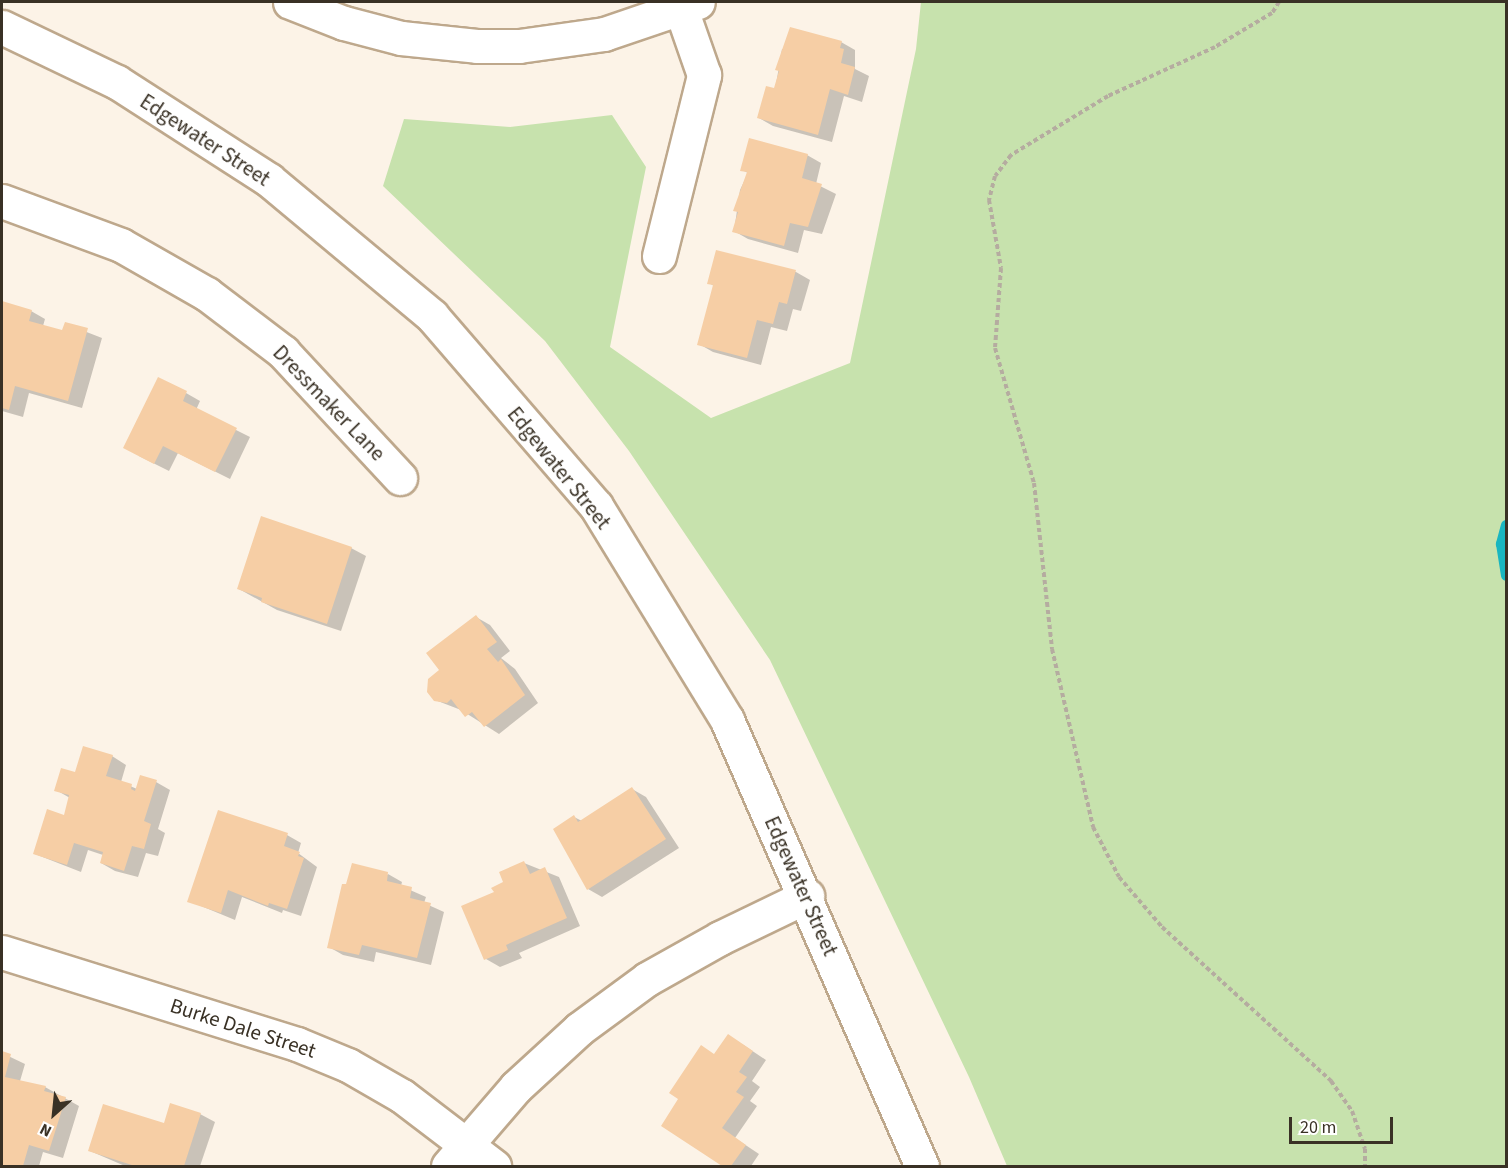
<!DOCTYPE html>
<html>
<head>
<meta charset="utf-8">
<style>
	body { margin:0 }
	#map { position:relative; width:1508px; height:1168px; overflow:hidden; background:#fcf3e7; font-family:"Source Sans 3",sans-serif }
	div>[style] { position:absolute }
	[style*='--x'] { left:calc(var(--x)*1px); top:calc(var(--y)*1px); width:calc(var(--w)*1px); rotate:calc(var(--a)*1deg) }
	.green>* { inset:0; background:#c7e2ad }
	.shadow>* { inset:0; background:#0003 }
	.stream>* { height:10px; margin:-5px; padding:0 5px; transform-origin:5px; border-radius:5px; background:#19b6c0 }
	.building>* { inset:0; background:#f6cea5 }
	.path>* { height:4px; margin-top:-2px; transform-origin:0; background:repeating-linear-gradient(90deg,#b5aca0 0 4.5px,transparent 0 7.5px) }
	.roads { filter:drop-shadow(2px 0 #bea88c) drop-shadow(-2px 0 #bea88c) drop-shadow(0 2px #bea88c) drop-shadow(0 -2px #bea88c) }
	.minor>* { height:33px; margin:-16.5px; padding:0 16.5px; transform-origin:16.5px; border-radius:16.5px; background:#fff }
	span { translate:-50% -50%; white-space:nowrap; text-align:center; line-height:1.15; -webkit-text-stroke:5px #fff; paint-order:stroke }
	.street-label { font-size:21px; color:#393125 }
	.frame { position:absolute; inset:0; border:3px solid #393125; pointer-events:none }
	.north { position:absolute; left:24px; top:1084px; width:60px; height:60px; -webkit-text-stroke:4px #fff; paint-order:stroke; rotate:207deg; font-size:16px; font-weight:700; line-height:24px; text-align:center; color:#393125 }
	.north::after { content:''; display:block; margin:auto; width:21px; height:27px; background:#393125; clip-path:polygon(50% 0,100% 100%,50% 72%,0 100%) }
	.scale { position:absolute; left:1289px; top:1117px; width:104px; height:27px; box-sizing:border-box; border:3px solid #393125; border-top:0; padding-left:8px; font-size:18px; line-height:21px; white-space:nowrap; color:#393125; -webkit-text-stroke:4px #fff; paint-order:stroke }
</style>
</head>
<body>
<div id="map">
	<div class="green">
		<i style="clip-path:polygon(921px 2px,1506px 2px,1506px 1166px,1007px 1166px,969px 1077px,770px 660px,629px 451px,545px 341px,383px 186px,404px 119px,510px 127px,612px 115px,646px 167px,610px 347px,711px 418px,850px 363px,916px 49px)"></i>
	</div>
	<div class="shadow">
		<i style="clip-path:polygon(841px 42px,855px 50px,855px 69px,869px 76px,862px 102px,844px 96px,832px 142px,773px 126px,759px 118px,775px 90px,782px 49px)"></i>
		<i style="clip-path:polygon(807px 155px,821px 163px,816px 184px,836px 194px,822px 234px,804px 230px,798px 253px,748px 239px,734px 231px,740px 190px,748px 173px,742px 170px)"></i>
		<i style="clip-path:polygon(718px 252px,796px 272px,810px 280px,801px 311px,793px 309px,787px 331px,771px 327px,761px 365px,713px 352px,699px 344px,714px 286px,709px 283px)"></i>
		<i style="clip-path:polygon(2px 303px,31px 311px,45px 319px,43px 326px,64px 332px,66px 324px,102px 338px,82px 408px,29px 393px,23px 417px,2px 411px)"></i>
		<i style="clip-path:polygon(186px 393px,200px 401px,196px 410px,250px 437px,230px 479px,178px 453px,169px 471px,139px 456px)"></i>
		<i style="clip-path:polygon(351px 548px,366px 556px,341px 631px,277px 610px,239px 589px)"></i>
		<i style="clip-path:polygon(476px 617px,490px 625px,510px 651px,501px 658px,515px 669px,538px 703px,499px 734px,461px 710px,435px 700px,441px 670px)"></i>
		<i style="clip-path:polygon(112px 756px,126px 765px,121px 782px,137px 789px,156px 782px,170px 790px,158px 829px,165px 833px,158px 856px,146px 853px,138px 877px,115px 871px,101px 863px,103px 855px,88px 850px,81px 872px,35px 854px,65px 817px,70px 798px,56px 790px,76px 774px)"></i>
		<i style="clip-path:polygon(632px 789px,646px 797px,679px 848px,602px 897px,588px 889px,574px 817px,582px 821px)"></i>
		<i style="clip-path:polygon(287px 835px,301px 843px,298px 853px,317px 867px,301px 916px,283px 910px,282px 913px,242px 897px,235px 920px,189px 901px)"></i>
		<i style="clip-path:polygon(524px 863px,559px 877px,580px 926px,519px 953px,522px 958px,500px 967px,486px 959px,496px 893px)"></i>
		<i style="clip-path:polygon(388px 874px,402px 882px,401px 886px,426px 897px,424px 903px,444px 912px,431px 965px,376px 952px,374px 962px,343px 955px,329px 947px)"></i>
		<i style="clip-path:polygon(742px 1044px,766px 1060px,752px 1081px,760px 1087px,750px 1101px,757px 1106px,735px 1138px,759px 1154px,751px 1166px,725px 1166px,663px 1125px,715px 1055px)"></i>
		<i style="clip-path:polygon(2px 1053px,25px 1064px,20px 1081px,45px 1087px,79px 1106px,63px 1158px,43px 1152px,39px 1166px,2px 1166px)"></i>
		<i style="clip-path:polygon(200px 1114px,215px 1122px,200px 1166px,125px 1166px,90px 1151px)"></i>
	</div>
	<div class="stream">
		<i style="--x:1506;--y:525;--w:20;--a:105"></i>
		<i style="--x:1501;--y:544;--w:32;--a:81"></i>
	</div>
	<div class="building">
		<i style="clip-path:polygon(790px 27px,842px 41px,840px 48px,844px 49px,841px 63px,855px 67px,848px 95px,830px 89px,818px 135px,757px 118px,766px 86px,774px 88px,779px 71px,775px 70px)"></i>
		<i style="clip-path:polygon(749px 138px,808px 154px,802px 178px,822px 184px,808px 227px,790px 223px,784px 246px,732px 232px,738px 212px,733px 211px,747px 172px,740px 171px)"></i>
		<i style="clip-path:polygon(716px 250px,796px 270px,787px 304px,779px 302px,773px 324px,757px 320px,747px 358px,697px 345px,713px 285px,707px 284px)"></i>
		<i style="clip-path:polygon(2px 301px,32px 310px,29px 321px,62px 330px,65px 322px,88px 328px,68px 401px,15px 386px,9px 410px,2px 408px)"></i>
		<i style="clip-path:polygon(158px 377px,187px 391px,183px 401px,237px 428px,215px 472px,163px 446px,154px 464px,123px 448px)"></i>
		<i style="clip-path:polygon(261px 516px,352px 547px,327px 624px,261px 602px,262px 598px,237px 589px)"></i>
		<i style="clip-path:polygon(476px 615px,497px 642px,487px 649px,498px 662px,501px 659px,525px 695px,484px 727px,472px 712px,465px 717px,451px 699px,447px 703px,434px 701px,427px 692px,428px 679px,439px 670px,426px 653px)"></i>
		<i style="clip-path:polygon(83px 746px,113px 755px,106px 776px,132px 784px,131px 789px,135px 791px,140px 775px,157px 780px,144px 821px,151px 824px,144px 849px,132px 846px,124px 871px,100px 863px,103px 852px,74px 843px,67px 865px,33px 854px,47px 809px,64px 815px,69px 795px,54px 791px,61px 768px,75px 772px)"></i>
		<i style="clip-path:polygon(632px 787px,666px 839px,587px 890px,553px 829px,574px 815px,578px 822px)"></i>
		<i style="clip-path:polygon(218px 810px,288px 833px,284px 846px,300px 852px,298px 856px,304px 858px,287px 909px,269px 903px,268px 906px,228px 890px,221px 913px,187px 902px)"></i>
		<i style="clip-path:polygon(524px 861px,530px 874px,545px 867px,567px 918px,506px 945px,508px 950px,484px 960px,461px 906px,494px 892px,491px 888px,503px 882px,499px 872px)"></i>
		<i style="clip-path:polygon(352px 863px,388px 872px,387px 881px,412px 887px,410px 898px,431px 903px,417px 958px,362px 945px,359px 955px,327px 948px,342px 884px,346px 884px)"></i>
		<i style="clip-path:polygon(728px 1034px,753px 1051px,739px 1072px,747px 1077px,736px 1092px,744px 1097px,722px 1128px,746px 1145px,731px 1166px,722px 1166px,661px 1126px,678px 1099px,669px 1093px,701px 1045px,714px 1054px)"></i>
		<i style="clip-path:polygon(2px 1051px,11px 1054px,5px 1077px,46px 1086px,44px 1091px,66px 1097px,49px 1151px,29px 1145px,23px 1166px,2px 1166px)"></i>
		<i style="clip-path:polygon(170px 1103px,201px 1113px,184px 1166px,135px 1166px,88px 1151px,103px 1104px,164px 1123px)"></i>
	</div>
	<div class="path">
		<i style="--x:1279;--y:2;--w:13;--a:122"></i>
		<i style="--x:1272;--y:13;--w:66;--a:149.2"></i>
		<i style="--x:1215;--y:47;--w:118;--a:155.4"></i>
		<i style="--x:1108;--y:96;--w:114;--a:148.7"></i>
		<i style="--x:1011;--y:155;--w:26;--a:127"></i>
		<i style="--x:995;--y:176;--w:25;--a:104"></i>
		<i style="--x:989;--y:200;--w:69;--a:80"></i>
		<i style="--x:1001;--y:268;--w:80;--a:94.3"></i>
		<i style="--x:995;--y:348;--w:141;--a:73.9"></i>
		<i style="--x:1034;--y:483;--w:167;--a:83.8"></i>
		<i style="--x:1052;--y:649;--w:183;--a:77"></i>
		<i style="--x:1093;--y:827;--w:56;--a:62.5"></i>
		<i style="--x:1119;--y:877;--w:66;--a:49.3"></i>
		<i style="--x:1162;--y:927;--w:229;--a:42.3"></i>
		<i style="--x:1331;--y:1081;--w:37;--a:55"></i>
		<i style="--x:1352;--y:1111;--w:40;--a:71.1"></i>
		<i style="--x:1365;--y:1149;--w:17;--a:90"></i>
	</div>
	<div class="roads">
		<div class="minor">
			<i style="--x:290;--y:2;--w:58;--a:21.3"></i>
			<i style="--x:344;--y:23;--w:59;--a:14.7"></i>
			<i style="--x:401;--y:38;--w:76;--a:6"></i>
			<i style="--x:477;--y:46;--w:42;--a:0"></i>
			<i style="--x:519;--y:46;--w:86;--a:-8"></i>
			<i style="--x:604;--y:34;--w:99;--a:-18.8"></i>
			<i style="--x:2;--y:27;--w:127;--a:25.6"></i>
			<i style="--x:117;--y:82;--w:181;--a:32.8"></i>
			<i style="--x:269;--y:180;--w:212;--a:39.8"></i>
			<i style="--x:432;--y:316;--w:251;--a:49.2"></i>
			<i style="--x:596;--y:506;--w:251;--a:58.5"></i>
			<i style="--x:727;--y:720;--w:487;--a:66.4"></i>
			<i style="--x:2;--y:201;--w:127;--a:20.3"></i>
			<i style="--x:121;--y:245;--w:99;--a:29.7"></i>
			<i style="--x:207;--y:294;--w:96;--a:37.3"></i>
			<i style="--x:283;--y:352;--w:172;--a:47.1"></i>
			<i style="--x:659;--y:256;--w:187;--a:-76"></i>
			<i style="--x:704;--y:75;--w:70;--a:-109.2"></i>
			<i style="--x:2;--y:952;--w:309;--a:17.3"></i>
			<i style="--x:297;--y:1044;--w:55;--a:22.4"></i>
			<i style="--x:348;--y:1065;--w:62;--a:29.9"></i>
			<i style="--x:402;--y:1096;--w:116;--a:37.3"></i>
			<i style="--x:448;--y:1166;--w:104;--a:-49.3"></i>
			<i style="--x:516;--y:1087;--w:86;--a:-42.6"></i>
			<i style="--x:579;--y:1029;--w:84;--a:-36.3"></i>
			<i style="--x:647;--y:979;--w:84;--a:-29.3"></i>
			<i style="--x:720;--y:938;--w:97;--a:-25.8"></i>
		</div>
	</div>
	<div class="street-label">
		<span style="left:205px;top:140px;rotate:33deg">Edgewater Street</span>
		<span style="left:329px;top:403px;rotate:46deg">Dressmaker Lane</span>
		<span style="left:559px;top:468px;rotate:51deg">Edgewater Street</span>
		<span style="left:801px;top:886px;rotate:66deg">Edgewater Street</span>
		<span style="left:243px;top:1028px;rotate:18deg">Burke Dale Street</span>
	</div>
	<div class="frame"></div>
	<div class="north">N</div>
	<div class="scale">20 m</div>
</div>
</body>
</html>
